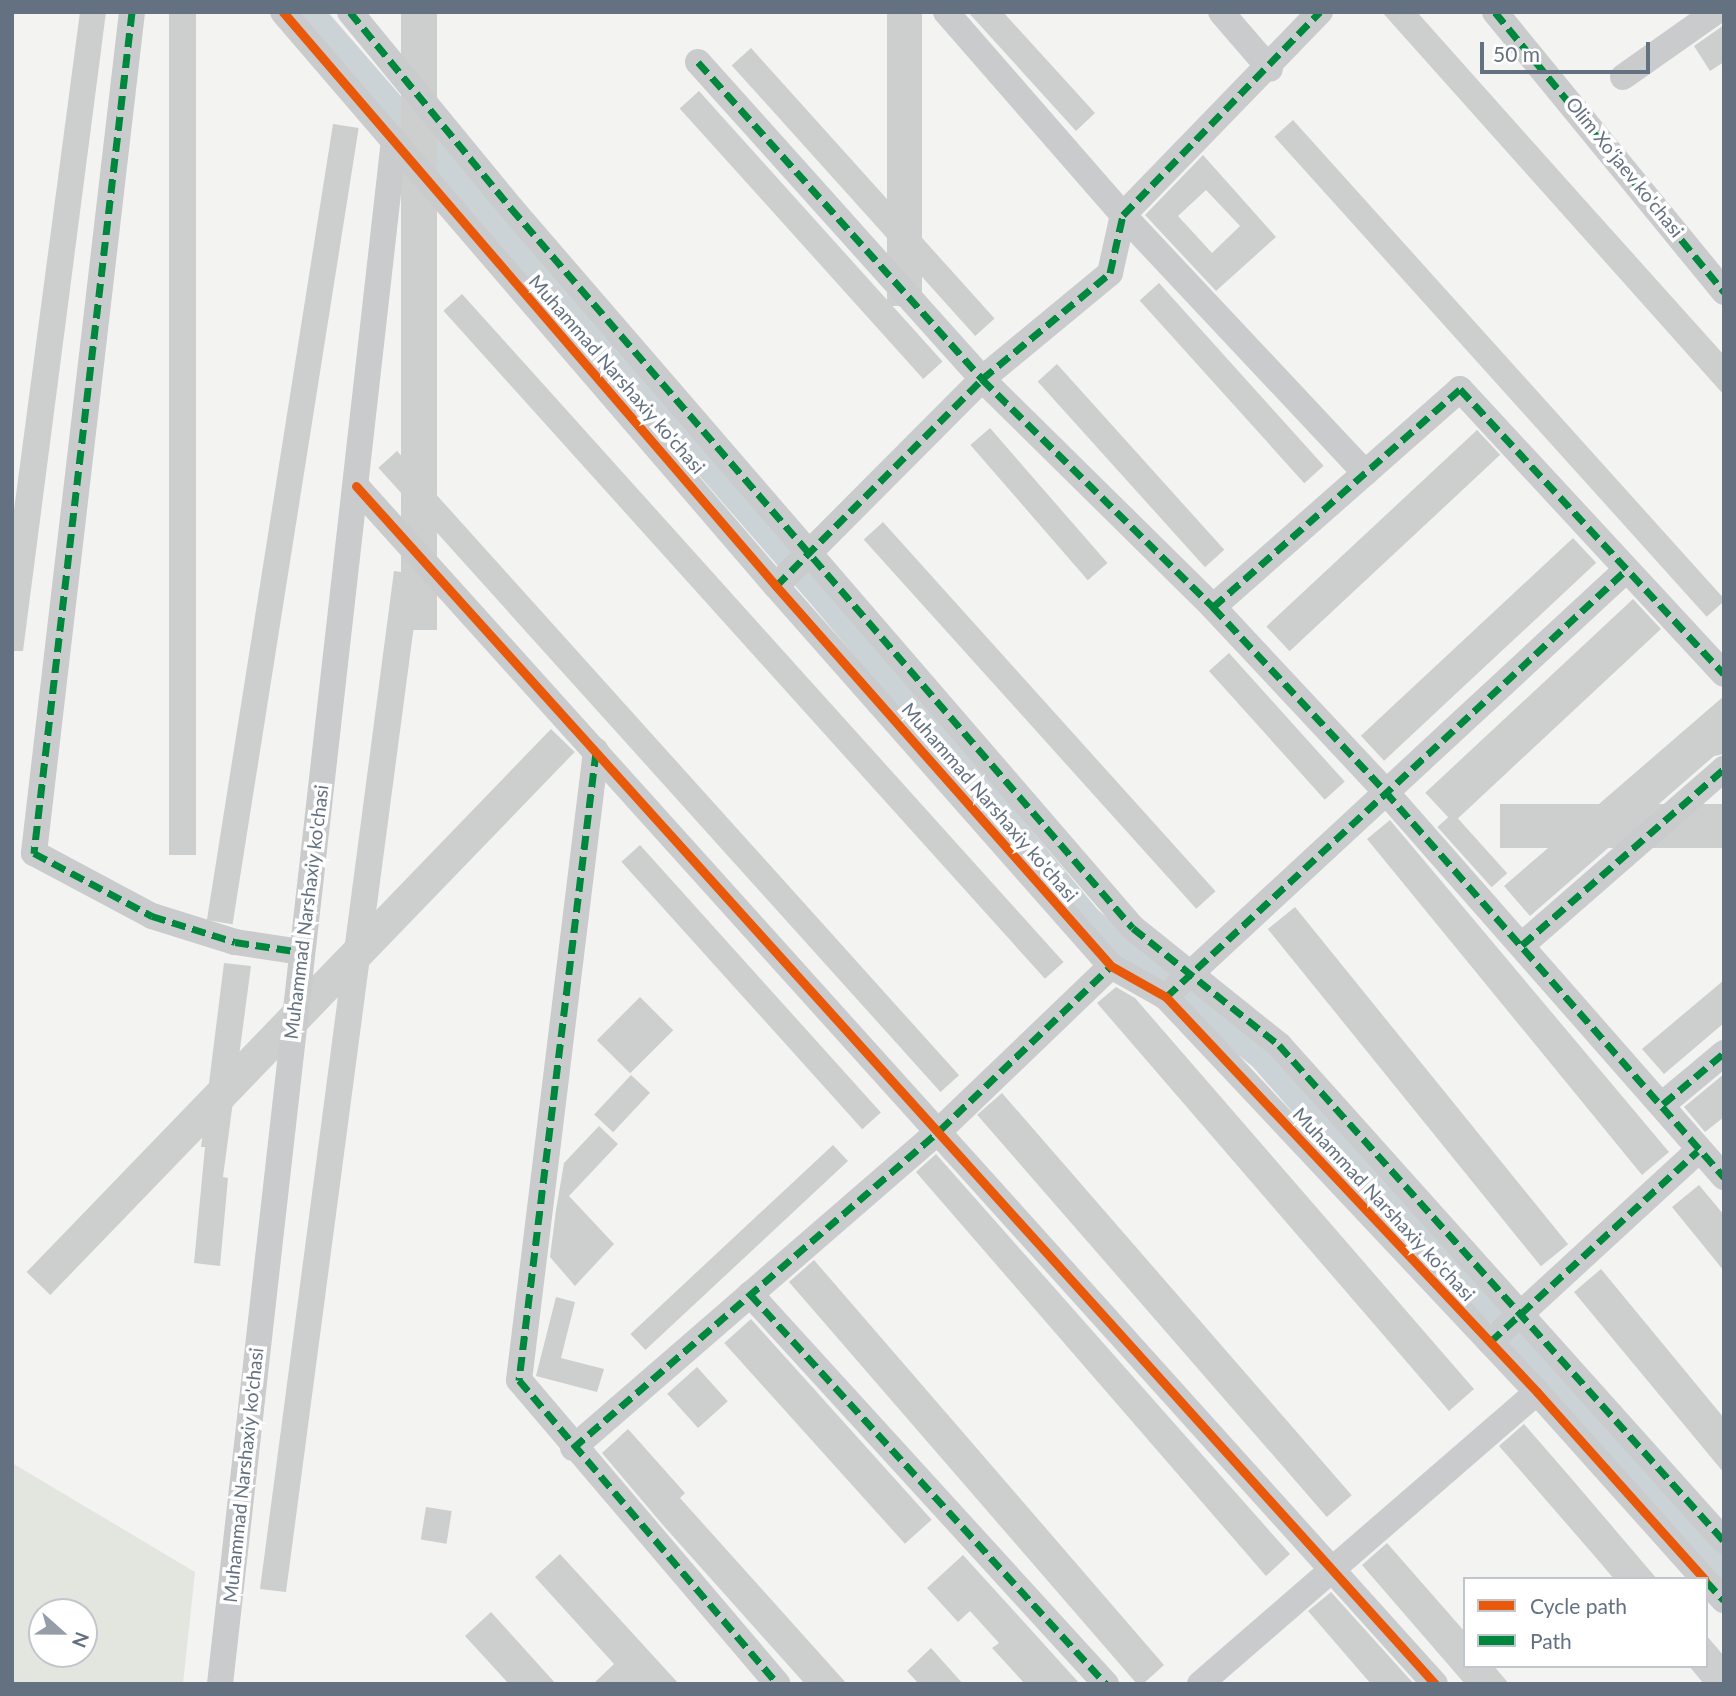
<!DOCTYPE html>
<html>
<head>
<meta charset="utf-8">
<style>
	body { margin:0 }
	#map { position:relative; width:1736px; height:1696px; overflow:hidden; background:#f3f3f1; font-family:Lato,sans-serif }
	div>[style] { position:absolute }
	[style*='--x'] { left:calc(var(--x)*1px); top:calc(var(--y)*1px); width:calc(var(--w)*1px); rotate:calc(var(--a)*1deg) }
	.green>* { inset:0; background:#e2e6df }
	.canal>* { height:24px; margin:-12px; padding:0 12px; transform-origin:12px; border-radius:12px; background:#ccd3d7 }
	.building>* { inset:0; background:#cdcece; transform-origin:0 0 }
	.minor>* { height:26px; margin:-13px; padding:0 13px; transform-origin:13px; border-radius:13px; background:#cacbcc }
	.quiet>* { height:7px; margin-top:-3.5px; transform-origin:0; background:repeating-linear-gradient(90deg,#00873e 0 14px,transparent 0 21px) }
	.cycleway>* { height:9px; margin:-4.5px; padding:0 4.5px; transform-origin:4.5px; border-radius:4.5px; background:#e8590c }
	span { translate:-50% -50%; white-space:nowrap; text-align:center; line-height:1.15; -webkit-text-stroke:7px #fff; paint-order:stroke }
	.street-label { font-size:19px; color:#637181 }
	.frame { position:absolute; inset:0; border:14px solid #637181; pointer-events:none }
	.legend { position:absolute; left:1463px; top:1577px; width:245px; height:91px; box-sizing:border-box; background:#fff; border:2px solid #c1c6cd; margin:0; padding:9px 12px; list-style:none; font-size:21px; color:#637181 }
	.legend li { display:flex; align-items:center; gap:14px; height:35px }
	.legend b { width:35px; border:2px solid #c1c6cd }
	.north { position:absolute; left:28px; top:1598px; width:70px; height:70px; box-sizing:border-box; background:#fff; border:2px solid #c1c6cd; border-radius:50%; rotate:111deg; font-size:19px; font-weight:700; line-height:28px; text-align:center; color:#637181 }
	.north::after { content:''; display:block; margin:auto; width:24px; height:32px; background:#959ea8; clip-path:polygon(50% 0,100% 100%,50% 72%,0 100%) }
	.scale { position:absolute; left:1480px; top:42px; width:170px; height:32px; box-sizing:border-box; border:4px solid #637181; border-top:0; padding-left:9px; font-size:21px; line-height:24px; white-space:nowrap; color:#637181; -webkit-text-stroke:5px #fff; paint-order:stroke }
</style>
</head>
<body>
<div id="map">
	<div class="green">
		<i style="clip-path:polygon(evenodd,12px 1463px,195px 1572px,183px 1684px,12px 1684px,12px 1463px,42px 1612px,84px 1612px,84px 1654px,42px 1654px,42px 1612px)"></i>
	</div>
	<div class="canal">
		<i style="--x:312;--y:12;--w:782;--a:48.99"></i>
		<i style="--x:825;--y:602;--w:413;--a:50.1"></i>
		<i style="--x:1090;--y:919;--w:222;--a:39.1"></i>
		<i style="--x:1262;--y:1059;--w:213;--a:48.8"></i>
		<i style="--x:1402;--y:1219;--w:129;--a:45.6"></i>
		<i style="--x:1520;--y:1341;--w:308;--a:48.6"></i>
	</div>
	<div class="building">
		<i style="clip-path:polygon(80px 12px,106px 12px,23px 651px,12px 651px,12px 525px)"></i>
		<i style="left:169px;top:12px;width:27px;height:843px"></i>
		<i style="left:401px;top:12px;width:36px;height:618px"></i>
		<i style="left:887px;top:12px;width:35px;height:294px"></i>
		<i style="clip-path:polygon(968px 12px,1003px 12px,1095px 113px,1076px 131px)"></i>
		<i style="clip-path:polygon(1382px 12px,1417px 12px,1583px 198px,1724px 355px,1724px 395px)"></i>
		<i style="clip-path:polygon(1724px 25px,1724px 62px,1710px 71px,1694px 46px)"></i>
		<i style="left:751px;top:48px;width:364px;height:26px;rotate:48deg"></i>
		<i style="left:699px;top:91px;width:364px;height:26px;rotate:48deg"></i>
		<i style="left:1293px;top:120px;width:646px;height:25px;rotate:48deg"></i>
		<i style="left:333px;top:124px;width:26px;height:806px;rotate:9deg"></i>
		<i style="clip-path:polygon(evenodd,1203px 155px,1276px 237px,1216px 291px,1145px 215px,1203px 155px,1206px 190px,1240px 226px,1212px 253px,1178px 216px,1206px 190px)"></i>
		<i style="left:1159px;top:283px;width:246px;height:26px;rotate:48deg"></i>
		<i style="left:462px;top:294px;width:899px;height:25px;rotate:48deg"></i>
		<i style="left:1057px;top:364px;width:250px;height:26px;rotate:48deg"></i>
		<i style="left:990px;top:428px;width:179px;height:26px;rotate:49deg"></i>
		<i style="left:1477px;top:430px;width:34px;height:288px;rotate:47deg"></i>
		<i style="left:397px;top:451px;width:840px;height:25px;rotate:48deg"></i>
		<i style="left:883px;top:522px;width:497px;height:26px;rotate:48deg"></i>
		<i style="left:1573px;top:538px;width:34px;height:290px;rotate:47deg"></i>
		<i style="clip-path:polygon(394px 571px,414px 574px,420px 580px,286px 1592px,260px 1589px)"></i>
		<i style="left:1633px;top:599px;width:41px;height:284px;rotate:47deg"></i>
		<i style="left:1229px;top:653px;width:173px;height:27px;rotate:48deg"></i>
		<i style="clip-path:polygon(1724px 696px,1724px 754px,1714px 756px,1530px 916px,1504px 886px)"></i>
		<i style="left:551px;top:729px;width:33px;height:755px;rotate:44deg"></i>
		<i style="left:1724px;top:804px;width:44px;height:224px;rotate:90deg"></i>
		<i style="left:1453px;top:813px;width:81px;height:21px;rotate:48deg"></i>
		<i style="clip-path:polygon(1390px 820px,1669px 1152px,1642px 1175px,1367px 839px)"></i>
		<i style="left:640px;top:845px;width:360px;height:25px;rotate:48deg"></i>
		<i style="left:1295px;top:907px;width:434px;height:35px;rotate:51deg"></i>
		<i style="clip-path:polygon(224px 963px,251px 966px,223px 1177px,228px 1178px,220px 1266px,194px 1263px,205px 1147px,201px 1147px)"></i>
		<i style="clip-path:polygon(1724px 980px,1724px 1023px,1664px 1074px,1642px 1049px)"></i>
		<i style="clip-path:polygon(1116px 987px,1135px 998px,1474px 1389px,1449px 1411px,1097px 1003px)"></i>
		<i style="left:640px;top:997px;width:47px;height:61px;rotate:45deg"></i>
		<i style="clip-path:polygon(1724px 1074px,1724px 1117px,1705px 1132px,1684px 1107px)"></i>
		<i style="left:631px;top:1075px;width:26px;height:54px;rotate:43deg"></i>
		<i style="left:1002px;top:1093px;width:533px;height:33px;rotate:49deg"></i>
		<i style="clip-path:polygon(599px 1126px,618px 1144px,569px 1196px,614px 1244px,575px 1286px,550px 1257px,556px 1210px,564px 1163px)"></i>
		<i style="left:833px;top:1145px;width:22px;height:277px;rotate:47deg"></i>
		<i style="clip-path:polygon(936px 1154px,1290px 1554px,1266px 1576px,916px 1172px)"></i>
		<i style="clip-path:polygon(1699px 1185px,1724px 1215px,1724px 1271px,1672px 1207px)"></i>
		<i style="clip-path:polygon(814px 1260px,1164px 1665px,1143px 1684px,1137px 1684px,789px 1282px)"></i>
		<i style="clip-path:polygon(1601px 1269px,1724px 1418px,1724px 1473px,1574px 1292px)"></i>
		<i style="clip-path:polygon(556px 1297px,575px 1302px,561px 1358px,604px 1369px,597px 1392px,536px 1376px)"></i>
		<i style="left:751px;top:1319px;width:270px;height:36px;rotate:48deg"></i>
		<i style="left:697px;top:1367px;width:46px;height:40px;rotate:48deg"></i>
		<i style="clip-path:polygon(1524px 1424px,1571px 1478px,1657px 1579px,1614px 1579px,1598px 1560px,1499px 1446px)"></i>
		<i style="clip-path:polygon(628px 1429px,685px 1493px,680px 1498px,847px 1684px,805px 1684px,662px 1524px,602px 1453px)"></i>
		<i style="left:426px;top:1507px;width:26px;height:33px;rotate:9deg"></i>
		<i style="clip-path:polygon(1387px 1543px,1465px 1632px,1465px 1666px,1494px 1666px,1509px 1684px,1465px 1684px,1439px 1654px,1362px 1565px)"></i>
		<i style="clip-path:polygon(560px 1554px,679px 1684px,593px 1684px,614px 1664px,535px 1577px)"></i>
		<i style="clip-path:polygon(963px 1555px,1023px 1621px,1080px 1684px,1025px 1684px,992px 1648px,999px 1643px,970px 1611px,958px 1622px,927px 1588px)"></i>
		<i style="clip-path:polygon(1331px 1592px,1414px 1684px,1371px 1684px,1308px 1611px)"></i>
		<i style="clip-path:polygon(491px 1612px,556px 1684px,509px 1684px,465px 1636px)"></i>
		<i style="clip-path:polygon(1706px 1635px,1724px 1656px,1724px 1684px,1704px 1684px,1689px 1666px,1706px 1666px)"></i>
		<i style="clip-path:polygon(931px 1648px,963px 1684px,919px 1684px,907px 1671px)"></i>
	</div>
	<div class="minor">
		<i style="--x:132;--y:12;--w:847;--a:96.65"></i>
		<i style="--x:34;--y:853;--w:134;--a:28.1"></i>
		<i style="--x:152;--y:916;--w:87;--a:17.4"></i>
		<i style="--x:235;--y:942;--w:67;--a:8.6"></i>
		<i style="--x:283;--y:12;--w:757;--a:49.34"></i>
		<i style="--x:776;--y:586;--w:507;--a:48.6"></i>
		<i style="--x:1111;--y:966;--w:63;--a:29.4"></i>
		<i style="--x:1166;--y:997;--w:542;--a:46.79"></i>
		<i style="--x:1537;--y:1392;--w:251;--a:48.2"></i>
		<i style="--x:350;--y:12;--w:254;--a:50.6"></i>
		<i style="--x:511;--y:208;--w:951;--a:49.18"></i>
		<i style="--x:1133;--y:928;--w:187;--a:38.7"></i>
		<i style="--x:1279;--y:1045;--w:666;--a:48.1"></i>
		<i style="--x:946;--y:12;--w:269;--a:48.9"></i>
		<i style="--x:1123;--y:215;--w:354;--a:46.8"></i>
		<i style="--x:1221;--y:12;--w:75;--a:49.3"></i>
		<i style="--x:1495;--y:12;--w:362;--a:50.7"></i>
		<i style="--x:698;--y:62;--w:426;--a:48.1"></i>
		<i style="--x:982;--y:379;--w:325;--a:44.6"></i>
		<i style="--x:1213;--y:607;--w:252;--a:46.9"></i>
		<i style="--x:1385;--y:791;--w:514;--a:48.71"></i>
		<i style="--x:1623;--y:77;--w:113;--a:-35.2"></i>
		<i style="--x:356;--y:486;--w:1612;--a:47.99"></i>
		<i style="--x:776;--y:586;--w:292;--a:-45.1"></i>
		<i style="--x:982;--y:379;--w:166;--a:-39.6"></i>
		<i style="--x:1110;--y:273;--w:59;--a:-77.4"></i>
		<i style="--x:1123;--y:215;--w:283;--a:-45.9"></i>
		<i style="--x:1213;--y:607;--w:329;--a:-41.4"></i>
		<i style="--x:1460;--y:389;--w:388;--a:47.2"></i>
		<i style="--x:596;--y:751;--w:634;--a:96.98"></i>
		<i style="--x:519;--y:1380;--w:399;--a:49.6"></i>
		<i style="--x:1522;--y:945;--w:268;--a:-41.1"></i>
		<i style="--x:1177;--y:986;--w:611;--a:-42.81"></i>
		<i style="--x:1663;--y:1104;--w:80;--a:-39.9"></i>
		<i style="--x:750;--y:1294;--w:528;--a:47.61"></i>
		<i style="--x:1490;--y:1342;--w:282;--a:-42.6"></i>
		<i style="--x:573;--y:1448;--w:486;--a:-40.9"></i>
		<i style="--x:940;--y:1130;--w:237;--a:-43.8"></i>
		<i style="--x:1706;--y:1581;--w:26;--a:47"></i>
		<i style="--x:220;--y:1684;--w:1554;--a:-83.57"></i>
		<i style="--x:1200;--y:1684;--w:446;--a:-40.9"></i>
	</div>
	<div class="quiet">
		<i style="--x:132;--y:12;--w:847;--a:96.65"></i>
		<i style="--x:34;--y:853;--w:134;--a:28.1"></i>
		<i style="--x:152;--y:916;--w:87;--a:17.4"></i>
		<i style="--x:235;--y:942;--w:67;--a:8.6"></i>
		<i style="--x:350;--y:12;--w:254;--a:50.6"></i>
		<i style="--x:511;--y:208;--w:951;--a:49.18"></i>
		<i style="--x:1133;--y:928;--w:187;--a:38.7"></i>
		<i style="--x:1279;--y:1045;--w:666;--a:48.1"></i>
		<i style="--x:1495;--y:12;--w:362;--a:50.7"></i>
		<i style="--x:698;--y:62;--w:426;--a:48.1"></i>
		<i style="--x:982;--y:379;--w:325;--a:44.6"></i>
		<i style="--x:1213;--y:607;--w:252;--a:46.9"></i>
		<i style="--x:1385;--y:791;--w:514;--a:48.71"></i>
		<i style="--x:776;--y:586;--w:292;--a:-45.1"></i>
		<i style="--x:982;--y:379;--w:166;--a:-39.6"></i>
		<i style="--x:1110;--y:273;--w:59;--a:-77.4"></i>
		<i style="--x:1123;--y:215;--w:283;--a:-45.9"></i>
		<i style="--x:1213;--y:607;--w:329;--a:-41.4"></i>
		<i style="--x:1460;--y:389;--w:388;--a:47.2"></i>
		<i style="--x:596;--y:752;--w:633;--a:96.99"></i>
		<i style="--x:519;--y:1380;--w:399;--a:49.6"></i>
		<i style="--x:1522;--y:945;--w:268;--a:-41.1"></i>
		<i style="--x:1166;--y:997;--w:626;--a:-42.86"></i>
		<i style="--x:1663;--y:1104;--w:80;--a:-39.9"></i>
		<i style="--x:750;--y:1294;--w:528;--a:47.61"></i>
		<i style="--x:1490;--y:1342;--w:282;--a:-42.6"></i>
		<i style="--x:573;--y:1448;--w:486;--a:-40.9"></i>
		<i style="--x:940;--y:1130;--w:237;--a:-43.8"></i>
		<i style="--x:1706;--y:1581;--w:26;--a:47"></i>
	</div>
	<div class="cycleway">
		<i style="--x:283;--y:12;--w:757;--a:49.34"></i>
		<i style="--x:776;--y:586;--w:507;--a:48.6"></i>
		<i style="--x:1111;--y:966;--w:63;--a:29.4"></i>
		<i style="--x:1166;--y:997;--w:542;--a:46.79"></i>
		<i style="--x:1537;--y:1392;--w:251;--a:48.2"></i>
		<i style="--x:356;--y:486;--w:1612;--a:47.99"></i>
	</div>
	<div class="street-label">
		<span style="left:1625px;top:167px;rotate:51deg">Olim Xoʻjaev ko'chasi</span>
		<span style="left:617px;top:374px;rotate:49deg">Muhammad Narshaxiy ko'chasi</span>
		<span style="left:990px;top:802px;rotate:49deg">Muhammad Narshaxiy ko'chasi</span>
		<span style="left:306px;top:912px;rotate:-83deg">Muhammad Narshaxiy ko'chasi</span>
		<span style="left:1384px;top:1204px;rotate:47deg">Muhammad Narshaxiy ko'chasi</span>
		<span style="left:243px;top:1475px;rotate:-84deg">Muhammad Narshaxiy ko'chasi</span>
	</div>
	<div class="frame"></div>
	<ul class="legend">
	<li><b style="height:9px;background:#e8590c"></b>Cycle path</li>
	<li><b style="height:9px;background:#00873e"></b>Path</li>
	</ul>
	<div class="north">N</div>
	<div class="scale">50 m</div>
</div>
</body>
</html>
